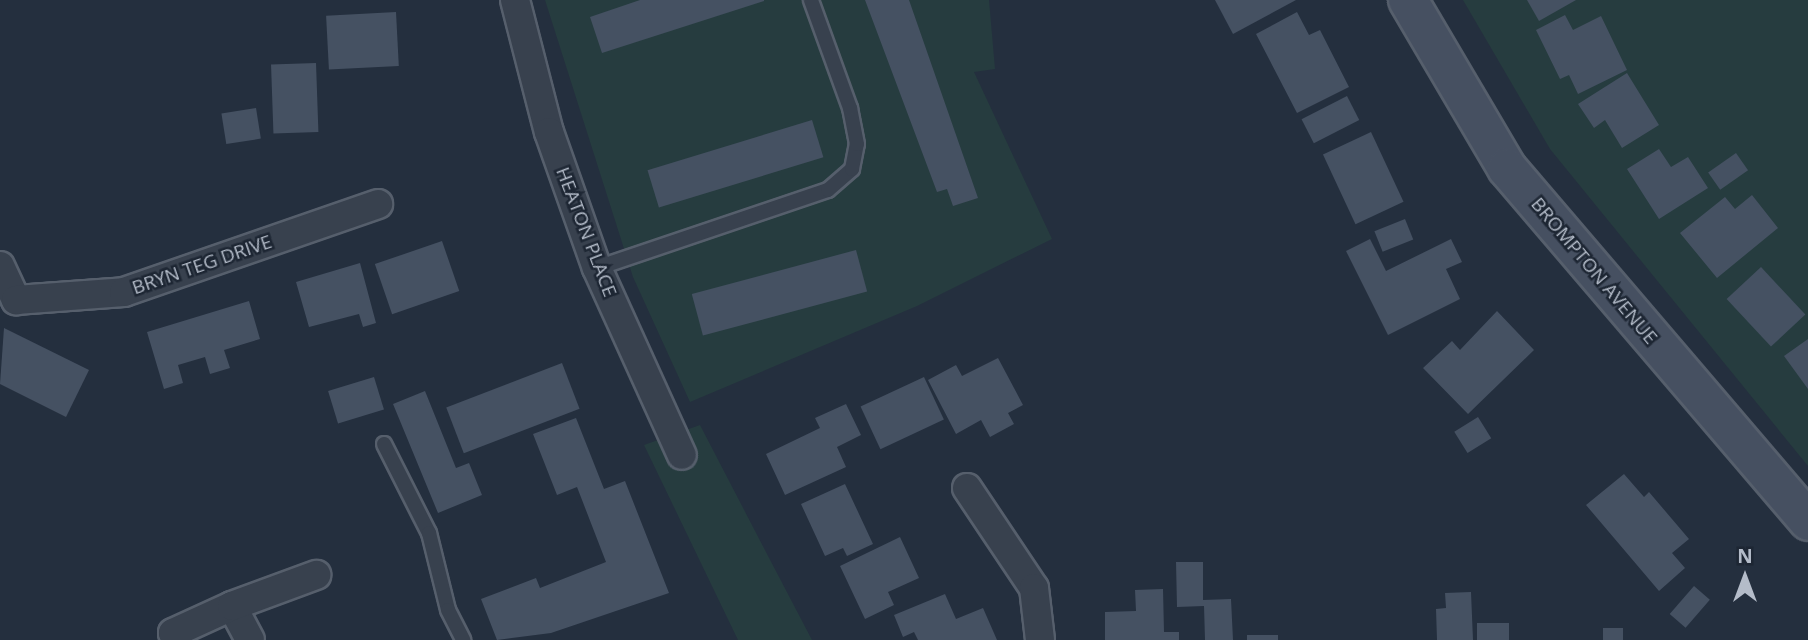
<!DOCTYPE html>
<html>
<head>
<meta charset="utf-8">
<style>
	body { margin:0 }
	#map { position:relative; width:1808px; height:640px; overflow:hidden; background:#242f3e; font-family:"Open Sans",sans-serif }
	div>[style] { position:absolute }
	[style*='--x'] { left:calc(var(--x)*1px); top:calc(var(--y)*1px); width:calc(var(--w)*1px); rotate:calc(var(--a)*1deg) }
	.green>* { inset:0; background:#263c3f }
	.building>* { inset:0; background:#455162; transform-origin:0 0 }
	.roads { filter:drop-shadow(2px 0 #565f6c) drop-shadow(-2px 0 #565f6c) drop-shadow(0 2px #565f6c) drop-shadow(0 -2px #565f6c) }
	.lane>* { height:14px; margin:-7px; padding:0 7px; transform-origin:7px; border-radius:7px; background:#38414e }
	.street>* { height:28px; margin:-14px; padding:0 14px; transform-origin:14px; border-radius:14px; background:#38414e }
	.secondary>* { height:38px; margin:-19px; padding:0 19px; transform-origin:19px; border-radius:19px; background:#465061 }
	span { translate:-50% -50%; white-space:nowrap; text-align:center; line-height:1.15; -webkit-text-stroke:5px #1d2633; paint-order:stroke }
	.street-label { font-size:19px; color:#b4bcc9 }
	.north { position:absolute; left:1710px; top:542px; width:70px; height:70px; -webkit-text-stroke:5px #1d2633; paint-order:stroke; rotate:0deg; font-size:19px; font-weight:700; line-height:28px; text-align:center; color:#b4bcc9 }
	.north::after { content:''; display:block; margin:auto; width:24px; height:32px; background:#b4bcc9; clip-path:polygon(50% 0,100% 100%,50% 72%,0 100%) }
</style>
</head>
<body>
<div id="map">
	<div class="green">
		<i style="clip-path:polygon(545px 0,989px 0,995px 69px,974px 72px,1052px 239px,917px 306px,690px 402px,633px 277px)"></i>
		<i style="clip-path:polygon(1463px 0,1808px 0,1808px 466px,1550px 149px)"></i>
		<i style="clip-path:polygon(700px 425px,767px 554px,812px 640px,738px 640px,644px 445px)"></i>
	</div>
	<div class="building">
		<i style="clip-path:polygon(640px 0,764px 0,764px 1px,602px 53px,590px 17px)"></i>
		<i style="clip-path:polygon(865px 0,909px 0,978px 198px,953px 206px,947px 189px,937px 192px)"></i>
		<i style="clip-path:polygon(1215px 0,1296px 0,1233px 34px)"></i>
		<i style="clip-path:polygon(1527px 0,1576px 0,1539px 21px)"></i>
		<i style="left:396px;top:12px;width:54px;height:70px;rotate:87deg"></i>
		<i style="clip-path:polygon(1297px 12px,1309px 35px,1320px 30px,1349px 87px,1297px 113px,1256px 34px)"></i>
		<i style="clip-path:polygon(1565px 15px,1573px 30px,1601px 16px,1627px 70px,1578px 94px,1569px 75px,1560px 79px,1536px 30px)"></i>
		<i style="left:316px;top:63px;width:69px;height:45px;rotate:88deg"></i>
		<i style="clip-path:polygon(1627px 73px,1659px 125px,1622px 148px,1605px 120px,1594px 128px,1578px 104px)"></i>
		<i style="left:1347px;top:96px;width:27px;height:51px;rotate:63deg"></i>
		<i style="left:256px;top:108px;width:31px;height:35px;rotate:81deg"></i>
		<i style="left:812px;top:120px;width:39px;height:172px;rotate:73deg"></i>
		<i style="left:1371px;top:132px;width:77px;height:53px;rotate:65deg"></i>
		<i style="clip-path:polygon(1659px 149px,1671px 167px,1688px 157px,1708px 188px,1659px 219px,1627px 169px)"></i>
		<i style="left:1736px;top:153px;width:21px;height:34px;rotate:55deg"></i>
		<i style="clip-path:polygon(1752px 195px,1778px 228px,1717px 278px,1680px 233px,1725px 197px,1735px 209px)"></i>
		<i style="left:1405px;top:219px;width:22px;height:33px;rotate:68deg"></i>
		<i style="clip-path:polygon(1370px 239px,1386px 271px,1451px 239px,1462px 262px,1446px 269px,1460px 299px,1388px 335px,1346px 251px)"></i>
		<i style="left:442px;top:241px;width:53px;height:71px;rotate:71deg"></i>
		<i style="left:856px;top:250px;width:43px;height:170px;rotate:75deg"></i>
		<i style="clip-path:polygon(360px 263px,376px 323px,363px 327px,359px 314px,309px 327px,296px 282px)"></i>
		<i style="left:1761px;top:267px;width:65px;height:47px;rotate:47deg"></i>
		<i style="clip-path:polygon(249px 301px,260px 339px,224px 350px,230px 368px,210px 374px,205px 357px,178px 365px,183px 383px,164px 389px,147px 332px)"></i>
		<i style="clip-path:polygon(1497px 311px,1534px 350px,1468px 414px,1423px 368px,1452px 341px,1460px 350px)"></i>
		<i style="clip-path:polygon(4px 328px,89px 370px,66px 417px,0 384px)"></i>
		<i style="clip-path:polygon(1808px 339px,1808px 389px,1784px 356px)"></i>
		<i style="clip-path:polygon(998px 358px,1023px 405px,1008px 413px,1014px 424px,990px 437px,981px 420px,956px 434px,928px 380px,956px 365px,962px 376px)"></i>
		<i style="left:562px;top:363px;width:49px;height:124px;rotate:69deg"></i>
		<i style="left:374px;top:377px;width:34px;height:48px;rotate:73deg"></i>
		<i style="left:924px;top:377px;width:47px;height:70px;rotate:65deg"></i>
		<i style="clip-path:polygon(425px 391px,456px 468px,469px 463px,482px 495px,438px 513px,393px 404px)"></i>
		<i style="clip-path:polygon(846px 404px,861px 435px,837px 447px,846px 467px,785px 495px,766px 454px,820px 428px,815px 418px)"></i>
		<i style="left:1478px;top:417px;width:25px;height:28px;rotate:58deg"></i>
		<i style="clip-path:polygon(576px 418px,604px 489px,625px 481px,669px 593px,551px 633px,497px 640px,481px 599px,536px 578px,540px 588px,606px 562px,577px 487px,557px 495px,533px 434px)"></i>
		<i style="clip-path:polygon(1624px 474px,1644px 497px,1649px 492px,1689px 539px,1672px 553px,1685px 568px,1659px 591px,1586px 505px)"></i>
		<i style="clip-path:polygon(845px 484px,873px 544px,847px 556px,843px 548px,825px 556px,801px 504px)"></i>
		<i style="clip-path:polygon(900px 537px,919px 578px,888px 592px,894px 605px,865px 619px,840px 566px)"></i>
		<i style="clip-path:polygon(1176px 562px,1203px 562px,1203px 600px,1231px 599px,1233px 640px,1205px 640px,1204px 606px,1177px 607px)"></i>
		<i style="left:1694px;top:586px;width:21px;height:37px;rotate:41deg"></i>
		<i style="clip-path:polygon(1163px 589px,1164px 632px,1179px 632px,1179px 640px,1105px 640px,1105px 612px,1136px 611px,1135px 590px)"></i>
		<i style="clip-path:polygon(1471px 592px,1473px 640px,1437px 640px,1436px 609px,1446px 608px,1445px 593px)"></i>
		<i style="clip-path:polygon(945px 594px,956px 619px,983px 608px,997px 640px,918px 640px,914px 632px,903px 637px,894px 615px)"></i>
		<i style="left:1509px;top:623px;width:17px;height:32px;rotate:90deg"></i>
		<i style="left:1603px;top:628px;width:20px;height:12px"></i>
		<i style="left:1247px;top:635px;width:31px;height:5px"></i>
	</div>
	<div class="roads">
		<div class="lane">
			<i style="--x:597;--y:268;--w:244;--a:-18.7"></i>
			<i style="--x:828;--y:190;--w:32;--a:-41"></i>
			<i style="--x:852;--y:169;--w:25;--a:-79"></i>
			<i style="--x:857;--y:144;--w:37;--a:-101"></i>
			<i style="--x:850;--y:108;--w:115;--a:-109.9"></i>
			<i style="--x:384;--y:444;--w:100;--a:63.2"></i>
			<i style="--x:429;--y:533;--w:79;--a:76.1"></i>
			<i style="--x:448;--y:610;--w:34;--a:63"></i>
		</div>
		<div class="street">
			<i style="--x:515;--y:0;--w:136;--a:75.6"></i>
			<i style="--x:549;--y:132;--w:144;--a:70.6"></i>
			<i style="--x:597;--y:268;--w:205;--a:65.6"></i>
			<i style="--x:0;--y:266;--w:38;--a:65"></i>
			<i style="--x:16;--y:300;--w:108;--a:-4.2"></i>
			<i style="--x:124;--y:292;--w:269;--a:-19.1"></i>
			<i style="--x:967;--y:488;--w:120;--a:56.2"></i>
			<i style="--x:1034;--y:588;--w:52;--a:83.4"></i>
			<i style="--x:232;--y:606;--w:38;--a:62"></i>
			<i style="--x:177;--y:640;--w:8;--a:-120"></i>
			<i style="--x:173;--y:633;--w:65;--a:-24.6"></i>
			<i style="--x:232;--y:606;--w:90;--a:-20.3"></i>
		</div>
		<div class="secondary">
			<i style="--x:1408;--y:0;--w:195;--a:59.5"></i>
			<i style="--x:1507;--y:168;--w:464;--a:49.5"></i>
		</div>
	</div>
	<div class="street-label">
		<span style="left:586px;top:232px;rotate:69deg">HEATON PLACE</span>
		<span style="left:202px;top:265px;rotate:-19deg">BRYN TEG DRIVE</span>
		<span style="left:1594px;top:271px;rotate:50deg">BROMPTON AVENUE</span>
	</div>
	<div class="north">N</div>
</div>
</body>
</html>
